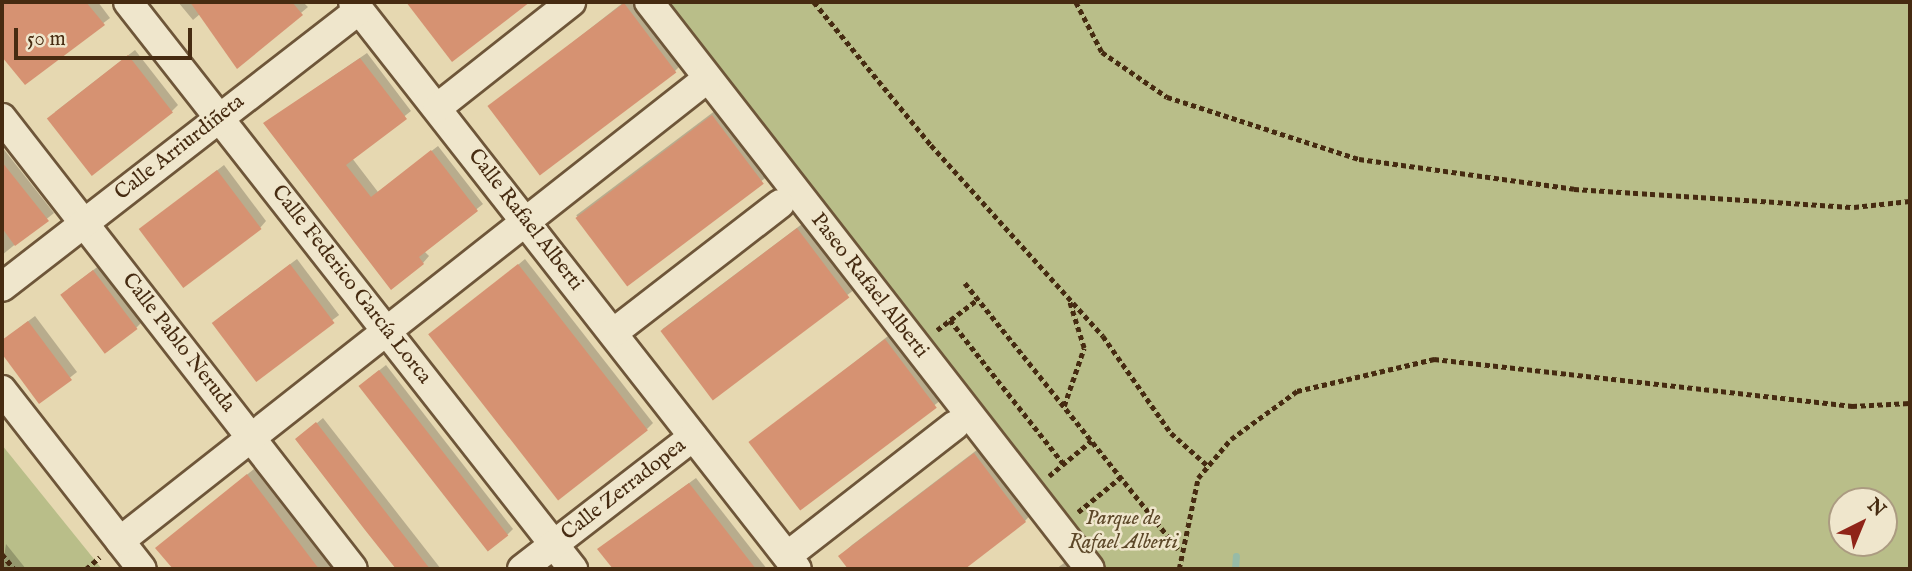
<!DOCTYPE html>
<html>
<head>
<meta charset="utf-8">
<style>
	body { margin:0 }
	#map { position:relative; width:1912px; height:571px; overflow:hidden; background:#e6d8b1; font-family:"IM FELL English",serif }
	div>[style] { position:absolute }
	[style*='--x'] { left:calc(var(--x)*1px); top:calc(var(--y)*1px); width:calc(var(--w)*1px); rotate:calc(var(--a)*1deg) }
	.green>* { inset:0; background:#b9be89 }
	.shadow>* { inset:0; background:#0003; transform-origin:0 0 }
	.stream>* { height:7px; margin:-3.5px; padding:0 3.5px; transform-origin:3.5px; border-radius:3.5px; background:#97bba7 }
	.building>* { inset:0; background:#d69272; transform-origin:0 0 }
	.path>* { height:4.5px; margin-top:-2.25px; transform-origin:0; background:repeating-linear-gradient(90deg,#462b11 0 5px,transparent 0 8.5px) }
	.roads { filter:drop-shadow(2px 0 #6e5639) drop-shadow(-2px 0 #6e5639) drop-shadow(0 2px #6e5639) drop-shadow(0 -2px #6e5639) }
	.minor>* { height:28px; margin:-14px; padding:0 14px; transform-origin:14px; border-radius:14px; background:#efe6cc }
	span { translate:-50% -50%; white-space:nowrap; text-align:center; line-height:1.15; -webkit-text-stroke:5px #efe6cc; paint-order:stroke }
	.street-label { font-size:21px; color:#462b11 }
	.park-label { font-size:21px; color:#5d4829; font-style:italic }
	.frame { position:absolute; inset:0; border:4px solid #462b11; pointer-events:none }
	.north { position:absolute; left:1828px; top:487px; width:70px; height:70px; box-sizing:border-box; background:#efe6cc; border:2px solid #ab9b81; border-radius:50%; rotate:43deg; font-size:19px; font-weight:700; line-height:28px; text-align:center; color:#462b11 }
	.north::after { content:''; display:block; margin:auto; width:24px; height:32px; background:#8f2418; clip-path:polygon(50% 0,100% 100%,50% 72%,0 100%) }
	.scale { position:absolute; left:14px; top:28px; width:178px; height:32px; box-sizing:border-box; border:4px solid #462b11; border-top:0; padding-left:9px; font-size:21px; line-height:24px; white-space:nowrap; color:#462b11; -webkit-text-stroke:5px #efe6cc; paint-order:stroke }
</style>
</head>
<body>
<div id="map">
	<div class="green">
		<i style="clip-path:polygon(evenodd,661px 2px,1910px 2px,1910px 569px,1105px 569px,661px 2px,1842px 501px,1884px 501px,1884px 543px,1842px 543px,1842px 501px)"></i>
		<i style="clip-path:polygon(2px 445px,102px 569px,2px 569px)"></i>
	</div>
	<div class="shadow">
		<i style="clip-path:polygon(2px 2px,98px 2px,110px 18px,25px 83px,2px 53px)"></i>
		<i style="clip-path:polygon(178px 2px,303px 2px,308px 7px,237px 67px,200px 14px,193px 20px)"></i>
		<i style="clip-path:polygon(408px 2px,527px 2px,452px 60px)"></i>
		<i style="clip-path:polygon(624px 2px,643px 2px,686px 60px,675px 71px,490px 107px)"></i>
		<i style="clip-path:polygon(135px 50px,178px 105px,172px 111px,55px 112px)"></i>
		<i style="clip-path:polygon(367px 53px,411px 111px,352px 158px,378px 192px,438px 146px,483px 204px,424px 251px,429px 256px,423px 263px,265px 123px)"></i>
		<i style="left:724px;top:104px;width:84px;height:185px;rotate:53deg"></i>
		<i style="clip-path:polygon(2px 147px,54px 213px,2px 255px)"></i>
		<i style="clip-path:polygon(224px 165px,266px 221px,260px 228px,148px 224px)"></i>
		<i style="left:810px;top:218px;width:84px;height:185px;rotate:53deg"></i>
		<i style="left:297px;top:259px;width:70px;height:96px;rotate:53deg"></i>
		<i style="clip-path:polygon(525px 259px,653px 423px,647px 429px,439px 331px)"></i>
		<i style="clip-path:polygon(100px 265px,142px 322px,136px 328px,68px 289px)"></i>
		<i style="clip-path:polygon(35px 316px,77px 372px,39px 402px,2px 351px,2px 341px)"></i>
		<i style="left:897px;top:329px;width:83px;height:185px;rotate:52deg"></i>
		<i style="clip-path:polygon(386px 365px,513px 529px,507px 535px,367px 380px)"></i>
		<i style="clip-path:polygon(323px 418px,441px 569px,399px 569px,298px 439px)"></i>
		<i style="clip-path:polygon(986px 443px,1036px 509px,1025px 521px,963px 569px,850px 569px,840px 556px,852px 545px)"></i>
		<i style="clip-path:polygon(254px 469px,332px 569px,175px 569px,157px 548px)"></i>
		<i style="clip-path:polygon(696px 478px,767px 569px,614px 569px,599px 549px)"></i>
		<i style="clip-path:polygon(6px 544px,26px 569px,2px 569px)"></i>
		<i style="clip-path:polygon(1075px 555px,1086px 569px,1056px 569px)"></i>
	</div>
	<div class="stream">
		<i style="--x:1235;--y:569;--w:13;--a:-86"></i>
	</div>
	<div class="building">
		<i style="clip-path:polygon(2px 2px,86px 2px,105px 25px,25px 85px,2px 57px)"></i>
		<i style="clip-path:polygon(190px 2px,292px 2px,303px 15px,237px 69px)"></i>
		<i style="clip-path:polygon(406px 2px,530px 2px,452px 62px)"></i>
		<i style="left:624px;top:3px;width:87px;height:171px;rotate:53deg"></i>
		<i style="left:128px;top:55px;width:73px;height:103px;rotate:52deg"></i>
		<i style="clip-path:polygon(360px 58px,407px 119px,346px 165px,371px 197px,431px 150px,478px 211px,419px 257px,424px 264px,391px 290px,263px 123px)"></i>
		<i style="left:712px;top:115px;width:86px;height:171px;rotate:53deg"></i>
		<i style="clip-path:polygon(2px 162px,49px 221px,15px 246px,2px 228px)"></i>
		<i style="left:217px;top:170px;width:74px;height:98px;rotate:53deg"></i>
		<i style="left:797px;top:228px;width:87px;height:171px;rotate:53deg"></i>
		<i style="left:290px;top:264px;width:74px;height:98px;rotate:53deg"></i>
		<i style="left:518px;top:264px;width:211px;height:114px;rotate:52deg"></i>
		<i style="left:93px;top:270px;width:74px;height:41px;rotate:53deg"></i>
		<i style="clip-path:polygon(28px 321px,72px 380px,39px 404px,2px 354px,2px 340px)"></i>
		<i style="left:885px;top:339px;width:86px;height:171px;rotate:53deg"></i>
		<i style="left:379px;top:370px;width:210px;height:26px;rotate:52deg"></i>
		<i style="clip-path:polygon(316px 422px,374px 497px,430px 569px,396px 569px,365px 530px,295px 439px)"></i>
		<i style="clip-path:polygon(974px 453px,1026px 522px,965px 569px,848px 569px,838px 556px)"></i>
		<i style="clip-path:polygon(247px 474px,319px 569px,173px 569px,155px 548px)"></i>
		<i style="clip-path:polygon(689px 483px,756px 569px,613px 569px,597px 549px)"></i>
	</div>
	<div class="path">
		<i style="--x:814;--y:2;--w:185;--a:50.7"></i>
		<i style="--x:931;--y:145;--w:257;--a:48"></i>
		<i style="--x:1103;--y:336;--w:118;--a:55"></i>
		<i style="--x:1171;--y:433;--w:50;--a:41.7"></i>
		<i style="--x:1076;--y:2;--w:56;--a:62.5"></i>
		<i style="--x:1102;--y:52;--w:79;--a:34.7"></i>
		<i style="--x:1167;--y:97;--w:202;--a:17.9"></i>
		<i style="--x:1359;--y:159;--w:217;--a:7.9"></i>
		<i style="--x:1574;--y:189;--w:281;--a:3.7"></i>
		<i style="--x:1854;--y:207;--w:56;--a:-6.1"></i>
		<i style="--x:965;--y:283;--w:341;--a:51.3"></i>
		<i style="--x:950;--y:320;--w:182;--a:51.7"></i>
		<i style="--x:937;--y:330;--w:51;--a:-37.1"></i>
		<i style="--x:1064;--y:406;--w:61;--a:-71"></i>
		<i style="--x:1084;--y:348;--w:50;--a:-107.4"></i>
		<i style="--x:1049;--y:476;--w:55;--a:-39.8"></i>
		<i style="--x:1078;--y:512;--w:55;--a:-39.1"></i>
		<i style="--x:2;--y:554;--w:19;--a:51"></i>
		<i style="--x:86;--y:569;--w:18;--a:-41"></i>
		<i style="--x:1179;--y:569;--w:93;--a:-78.2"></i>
		<i style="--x:1198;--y:478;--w:51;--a:-49.8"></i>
		<i style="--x:1231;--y:439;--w:82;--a:-36"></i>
		<i style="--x:1297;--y:391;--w:141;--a:-13.1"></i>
		<i style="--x:1434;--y:359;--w:421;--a:6.4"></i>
		<i style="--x:1852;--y:406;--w:58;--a:-3"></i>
	</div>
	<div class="roads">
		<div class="minor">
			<i style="--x:128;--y:2;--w:721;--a:51.87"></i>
			<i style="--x:353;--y:2;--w:720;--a:51.94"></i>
			<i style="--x:649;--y:2;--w:718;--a:52.13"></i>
			<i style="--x:437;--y:108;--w:171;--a:-38.3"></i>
			<i style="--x:2;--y:118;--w:571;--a:52.11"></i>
			<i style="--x:2;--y:287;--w:452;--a:-37.8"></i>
			<i style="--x:613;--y:333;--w:211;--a:-37.7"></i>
			<i style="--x:2;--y:390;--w:227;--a:52"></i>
			<i style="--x:120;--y:541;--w:748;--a:-38.22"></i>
			<i style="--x:787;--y:556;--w:213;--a:-37.9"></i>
			<i style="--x:522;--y:569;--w:216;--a:-37.7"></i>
		</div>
	</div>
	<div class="street-label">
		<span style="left:180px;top:148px;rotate:-38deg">Calle Arriurdiñeta</span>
		<span style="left:525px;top:220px;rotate:52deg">Calle Rafael Alberti</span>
		<span style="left:351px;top:285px;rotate:52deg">Calle Federico García Lorca</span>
		<span style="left:869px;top:286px;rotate:52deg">Paseo Rafael Alberti</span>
		<span style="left:178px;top:343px;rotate:52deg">Calle Pablo Neruda</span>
		<span style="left:624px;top:490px;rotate:-38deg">Calle Zerradopea</span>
	</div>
	<div class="park-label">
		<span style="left:1123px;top:531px">Parque de<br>Rafael Alberti</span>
	</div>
	<div class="frame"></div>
	<div class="north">N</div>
	<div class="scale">50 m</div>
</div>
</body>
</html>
